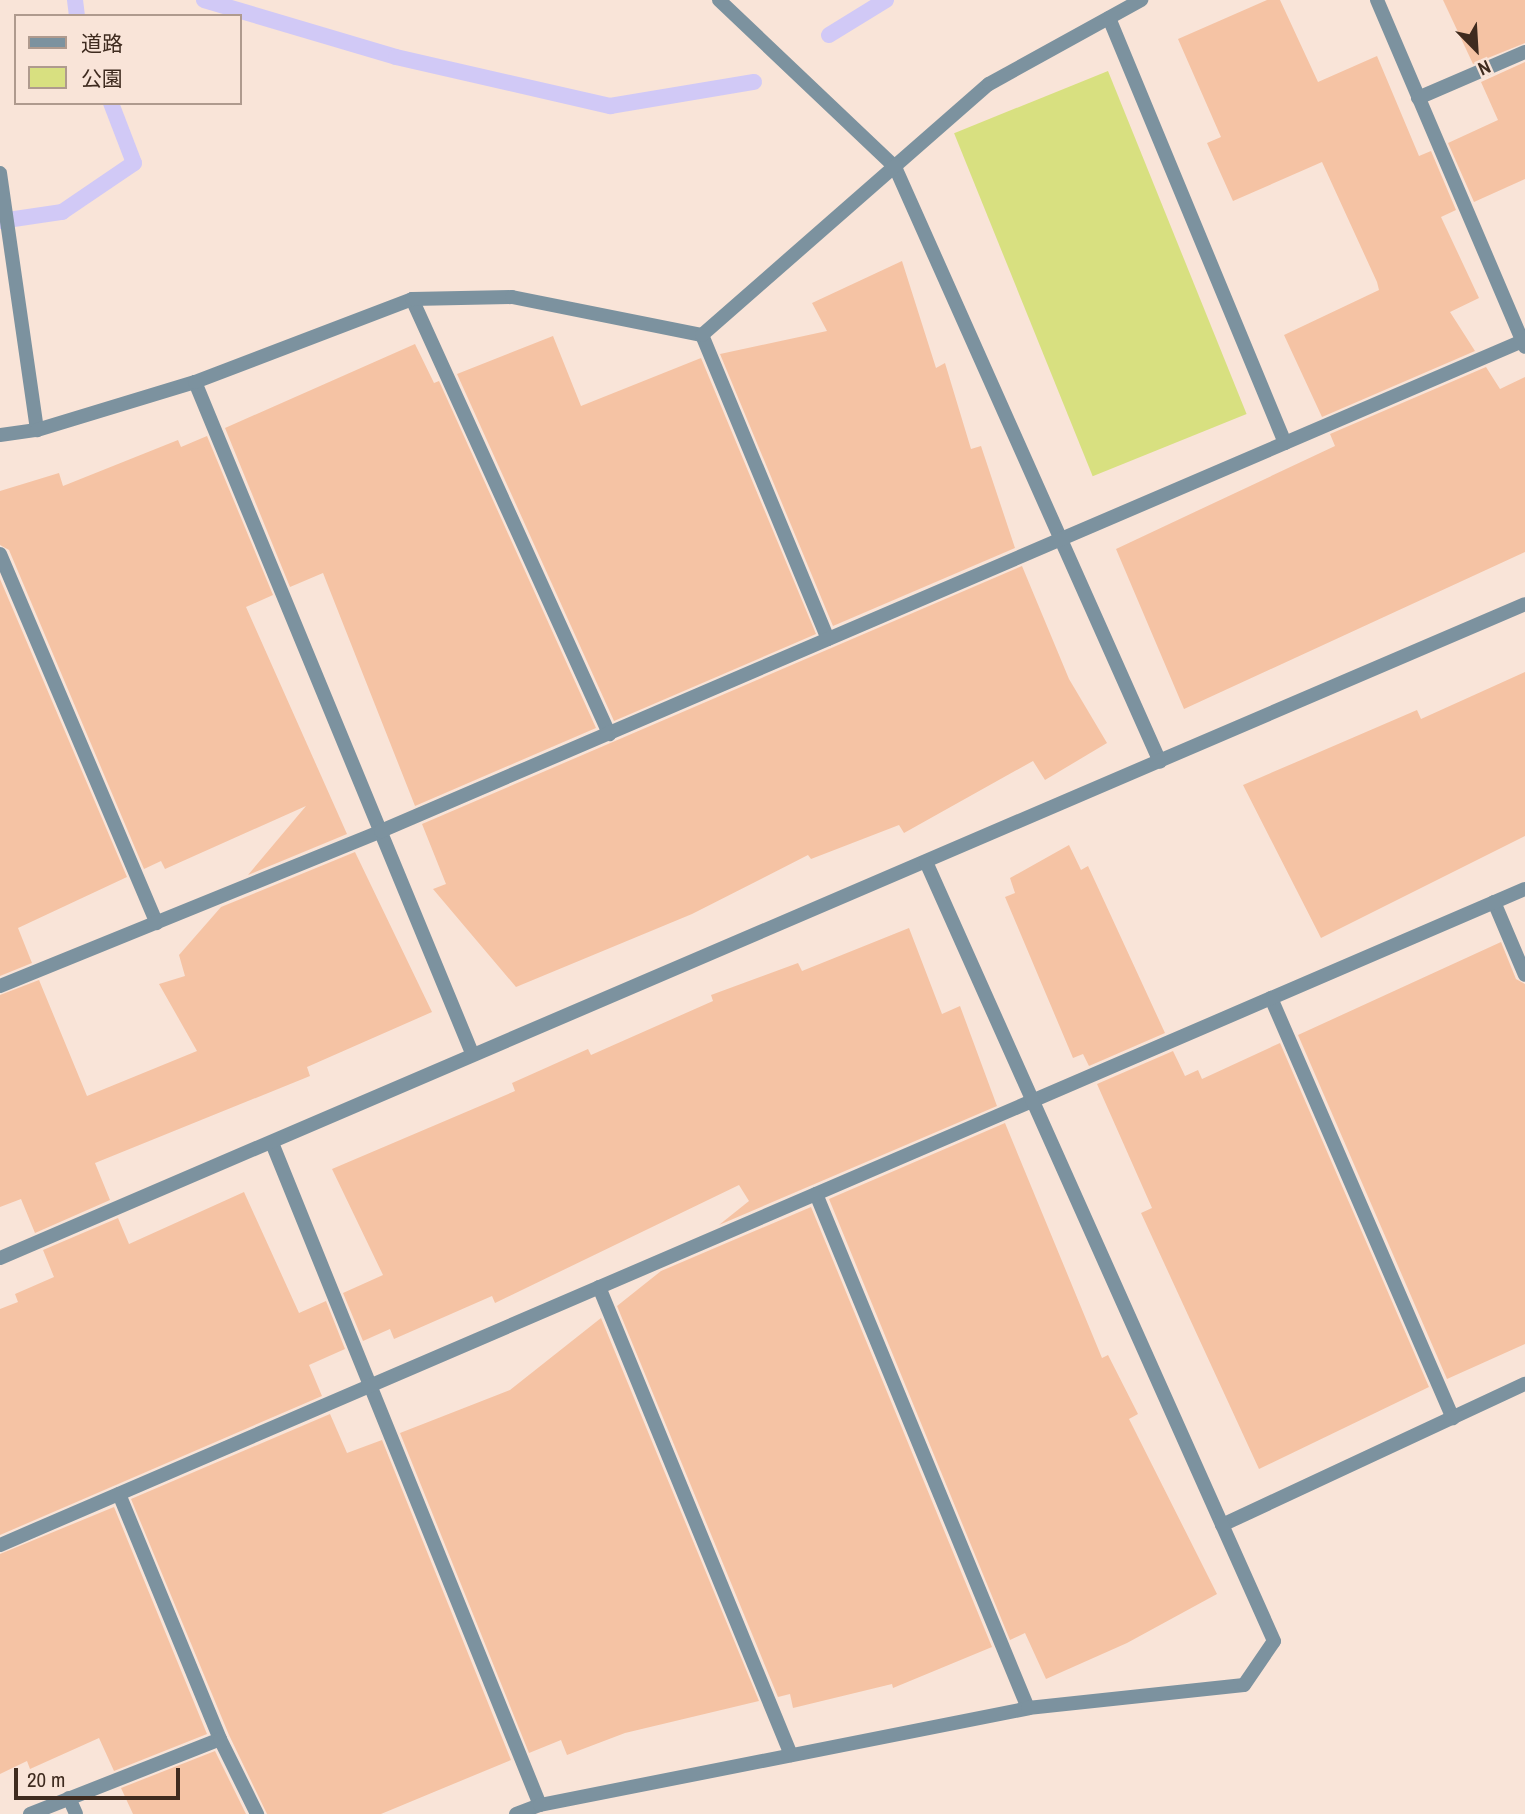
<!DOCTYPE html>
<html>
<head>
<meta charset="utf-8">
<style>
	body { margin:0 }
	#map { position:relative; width:1525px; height:1814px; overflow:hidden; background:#f9e4d8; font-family:"Archivo Narrow","Noto Sans JP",sans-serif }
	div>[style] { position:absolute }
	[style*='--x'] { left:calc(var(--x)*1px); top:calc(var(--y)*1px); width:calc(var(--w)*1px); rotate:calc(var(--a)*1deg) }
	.green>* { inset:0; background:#d8e080; transform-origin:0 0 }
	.stream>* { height:16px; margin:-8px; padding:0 8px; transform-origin:8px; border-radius:8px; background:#d1c9f6 }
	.building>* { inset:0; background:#f5c3a4 }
	.street>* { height:14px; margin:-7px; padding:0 7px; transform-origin:7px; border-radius:7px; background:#7c929f }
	span { translate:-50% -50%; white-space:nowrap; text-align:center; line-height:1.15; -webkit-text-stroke:7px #f9e4d8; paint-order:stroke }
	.legend { position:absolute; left:14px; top:14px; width:228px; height:91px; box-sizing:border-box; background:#f9e4d8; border:2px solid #af9a8e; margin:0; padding:9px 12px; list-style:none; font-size:21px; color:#3f2b1f }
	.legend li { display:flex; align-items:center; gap:14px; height:35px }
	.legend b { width:35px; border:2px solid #af9a8e }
	.north { position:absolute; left:1441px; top:14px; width:70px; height:70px; -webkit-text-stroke:5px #f9e4d8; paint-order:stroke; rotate:156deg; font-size:19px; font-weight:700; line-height:28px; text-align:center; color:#3f2b1f }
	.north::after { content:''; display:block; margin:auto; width:24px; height:32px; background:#3f2b1f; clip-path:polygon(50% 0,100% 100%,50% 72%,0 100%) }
	.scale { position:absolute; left:14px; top:1768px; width:166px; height:32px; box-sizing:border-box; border:4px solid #3f2b1f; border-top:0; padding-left:9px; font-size:21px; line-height:24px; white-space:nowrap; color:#3f2b1f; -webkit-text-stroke:5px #f9e4d8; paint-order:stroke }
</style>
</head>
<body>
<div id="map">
	<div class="green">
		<i style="left:1108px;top:71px;width:370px;height:166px;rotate:68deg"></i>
	</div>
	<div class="stream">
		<i style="--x:75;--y:0;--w:16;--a:83"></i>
		<i style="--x:204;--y:0;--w:200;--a:16.5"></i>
		<i style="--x:396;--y:57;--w:220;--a:12.9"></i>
		<i style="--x:610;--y:106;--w:146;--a:-9.5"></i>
		<i style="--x:829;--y:35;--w:67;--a:-31.6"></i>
		<i style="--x:0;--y:221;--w:63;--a:-8.3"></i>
		<i style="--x:62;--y:212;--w:87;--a:-34.2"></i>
		<i style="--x:134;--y:163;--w:64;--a:-111"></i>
	</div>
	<div class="building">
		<i style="clip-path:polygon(1267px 0,1280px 0,1318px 82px,1377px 56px,1419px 156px,1431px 151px,1456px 210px,1441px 217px,1479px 298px,1450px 312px,1475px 351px,1322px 417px,1284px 335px,1379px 290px,1377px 282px,1322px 162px,1233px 201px,1207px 143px,1221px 137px,1178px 39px)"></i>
		<i style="clip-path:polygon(1443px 0,1525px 0,1525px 43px,1473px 64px)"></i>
		<i style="clip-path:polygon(1525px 62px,1525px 179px,1474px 202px,1448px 143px,1498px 120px,1481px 82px)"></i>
		<i style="clip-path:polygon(902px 261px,936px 368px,945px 363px,971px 449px,981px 446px,1015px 548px,833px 626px,720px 354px,827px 331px,812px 303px)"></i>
		<i style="clip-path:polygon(553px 336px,581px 406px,701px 358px,816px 634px,614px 721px,457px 374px)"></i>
		<i style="clip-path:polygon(415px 344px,434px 383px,439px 381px,596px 728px,415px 806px,323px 573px,290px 587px,225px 428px)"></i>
		<i style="clip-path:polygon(1486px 367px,1500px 389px,1525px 377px,1525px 552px,1184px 709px,1116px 549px,1335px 446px,1330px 434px)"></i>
		<i style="clip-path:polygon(207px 436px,273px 595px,246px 607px,347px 834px,248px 875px,306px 806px,165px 869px,161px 861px,144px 869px,9px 550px,0 545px,0 491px,59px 473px,63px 486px,178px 440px,181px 447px)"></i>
		<i style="clip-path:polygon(1022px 566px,1069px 679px,1107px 743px,1045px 780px,1033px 761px,904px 833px,899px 825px,811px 859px,808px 855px,692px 914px,516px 987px,433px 889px,446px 884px,422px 824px)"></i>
		<i style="clip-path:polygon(0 579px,127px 877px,18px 928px,32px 963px,0 976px)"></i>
		<i style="clip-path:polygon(1525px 672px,1525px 836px,1321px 938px,1243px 785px,1417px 710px,1421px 719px)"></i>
		<i style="clip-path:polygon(1069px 845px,1081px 870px,1088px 866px,1165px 1033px,1089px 1066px,1083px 1054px,1073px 1058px,1005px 897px,1015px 893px,1010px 878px)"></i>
		<i style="clip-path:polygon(355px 852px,432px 1012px,307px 1067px,310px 1076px,95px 1163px,110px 1200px,35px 1233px,21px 1199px,0 1207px,0 995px,39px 980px,87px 1096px,197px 1051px,159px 984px,185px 976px,179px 955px,221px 907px)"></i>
		<i style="clip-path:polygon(909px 928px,942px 1014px,960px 1006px,997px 1106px,719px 1225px,749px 1201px,739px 1185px,495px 1303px,492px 1296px,394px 1339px,390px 1329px,363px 1341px,343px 1293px,383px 1275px,332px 1169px,515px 1091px,512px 1083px,588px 1049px,591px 1055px,713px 1001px,711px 995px,798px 963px,802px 971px)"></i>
		<i style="clip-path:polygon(1501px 942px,1516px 979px,1525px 984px,1525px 1344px,1447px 1379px,1298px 1035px)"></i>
		<i style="clip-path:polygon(1280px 1043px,1429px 1387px,1259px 1469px,1141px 1213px,1152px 1208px,1097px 1084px,1173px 1051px,1185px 1076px,1198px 1070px,1202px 1079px)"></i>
		<i style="clip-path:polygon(1005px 1123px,1102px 1358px,1108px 1355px,1138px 1414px,1129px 1419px,1217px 1594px,1127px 1643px,1046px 1679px,1025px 1633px,1010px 1640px,829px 1199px)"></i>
		<i style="clip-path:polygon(244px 1192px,299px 1313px,326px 1301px,345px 1349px,309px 1365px,322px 1396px,0 1535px,0 1309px,18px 1302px,15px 1294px,54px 1277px,43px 1250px,118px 1218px,129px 1244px)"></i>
		<i style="clip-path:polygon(811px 1207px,992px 1647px,893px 1688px,892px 1684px,793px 1708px,790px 1694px,778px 1697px,617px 1306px,661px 1271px)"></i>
		<i style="clip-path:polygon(601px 1318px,759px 1701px,625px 1733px,567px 1755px,561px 1740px,529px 1753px,400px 1433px,510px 1390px)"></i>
		<i style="clip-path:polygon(330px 1414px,347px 1453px,382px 1440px,511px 1760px,381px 1814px,267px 1814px,229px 1735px,131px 1499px)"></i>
		<i style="clip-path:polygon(114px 1507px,207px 1734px,114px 1771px,99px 1738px,30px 1769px,27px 1761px,0 1774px,0 1554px)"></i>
		<i style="clip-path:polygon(215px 1751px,246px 1814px,133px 1814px,121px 1788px)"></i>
	</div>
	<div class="street">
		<i style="--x:719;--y:0;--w:243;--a:43.5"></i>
		<i style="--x:895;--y:167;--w:651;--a:65.99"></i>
		<i style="--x:1377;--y:0;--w:377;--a:66.9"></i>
		<i style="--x:1109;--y:18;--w:460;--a:67.5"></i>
		<i style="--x:1418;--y:98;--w:116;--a:-23.3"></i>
		<i style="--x:0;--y:173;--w:260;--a:81.8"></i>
		<i style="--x:412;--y:299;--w:478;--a:65.6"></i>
		<i style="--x:702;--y:335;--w:329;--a:67.5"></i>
		<i style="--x:195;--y:382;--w:726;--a:67.57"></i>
		<i style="--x:0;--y:435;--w:37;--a:-8"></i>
		<i style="--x:37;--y:430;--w:165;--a:-16.9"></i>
		<i style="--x:195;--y:382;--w:232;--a:-20.9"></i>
		<i style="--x:412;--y:299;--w:100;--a:-1.1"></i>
		<i style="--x:512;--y:297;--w:194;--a:11.3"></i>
		<i style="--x:702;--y:335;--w:381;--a:-41.2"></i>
		<i style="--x:989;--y:84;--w:174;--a:-28.9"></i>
		<i style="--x:0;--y:554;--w:401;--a:67"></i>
		<i style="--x:1494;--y:902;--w:79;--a:67"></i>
		<i style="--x:0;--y:986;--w:411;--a:-22.1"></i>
		<i style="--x:381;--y:831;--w:1245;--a:-23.23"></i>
		<i style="--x:1271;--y:998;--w:458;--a:66.6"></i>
		<i style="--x:272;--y:1143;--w:714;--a:67.96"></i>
		<i style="--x:816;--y:1194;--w:556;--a:67.59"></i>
		<i style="--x:0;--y:1258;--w:1659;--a:-23.21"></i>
		<i style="--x:599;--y:1287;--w:506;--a:67.69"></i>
		<i style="--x:119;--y:1494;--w:265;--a:67.6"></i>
		<i style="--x:1222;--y:1525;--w:334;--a:-25"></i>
		<i style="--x:0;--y:1545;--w:1660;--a:-23.28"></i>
		<i style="--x:69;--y:1798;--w:17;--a:66"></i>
		<i style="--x:30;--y:1814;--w:204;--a:-21.5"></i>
		<i style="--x:220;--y:1739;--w:84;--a:63.7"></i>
		<i style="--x:516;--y:1814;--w:26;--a:-21"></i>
		<i style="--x:540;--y:1805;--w:498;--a:-11.2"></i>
		<i style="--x:1028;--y:1708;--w:217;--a:-6.1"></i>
		<i style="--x:1244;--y:1685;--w:53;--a:-55.7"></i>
		<i style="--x:1274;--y:1641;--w:853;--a:-114.07"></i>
	</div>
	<ul class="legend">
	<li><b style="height:9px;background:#7c929f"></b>道路</li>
	<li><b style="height:19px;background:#d8e080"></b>公園</li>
	</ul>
	<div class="north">N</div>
	<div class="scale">20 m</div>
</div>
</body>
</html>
